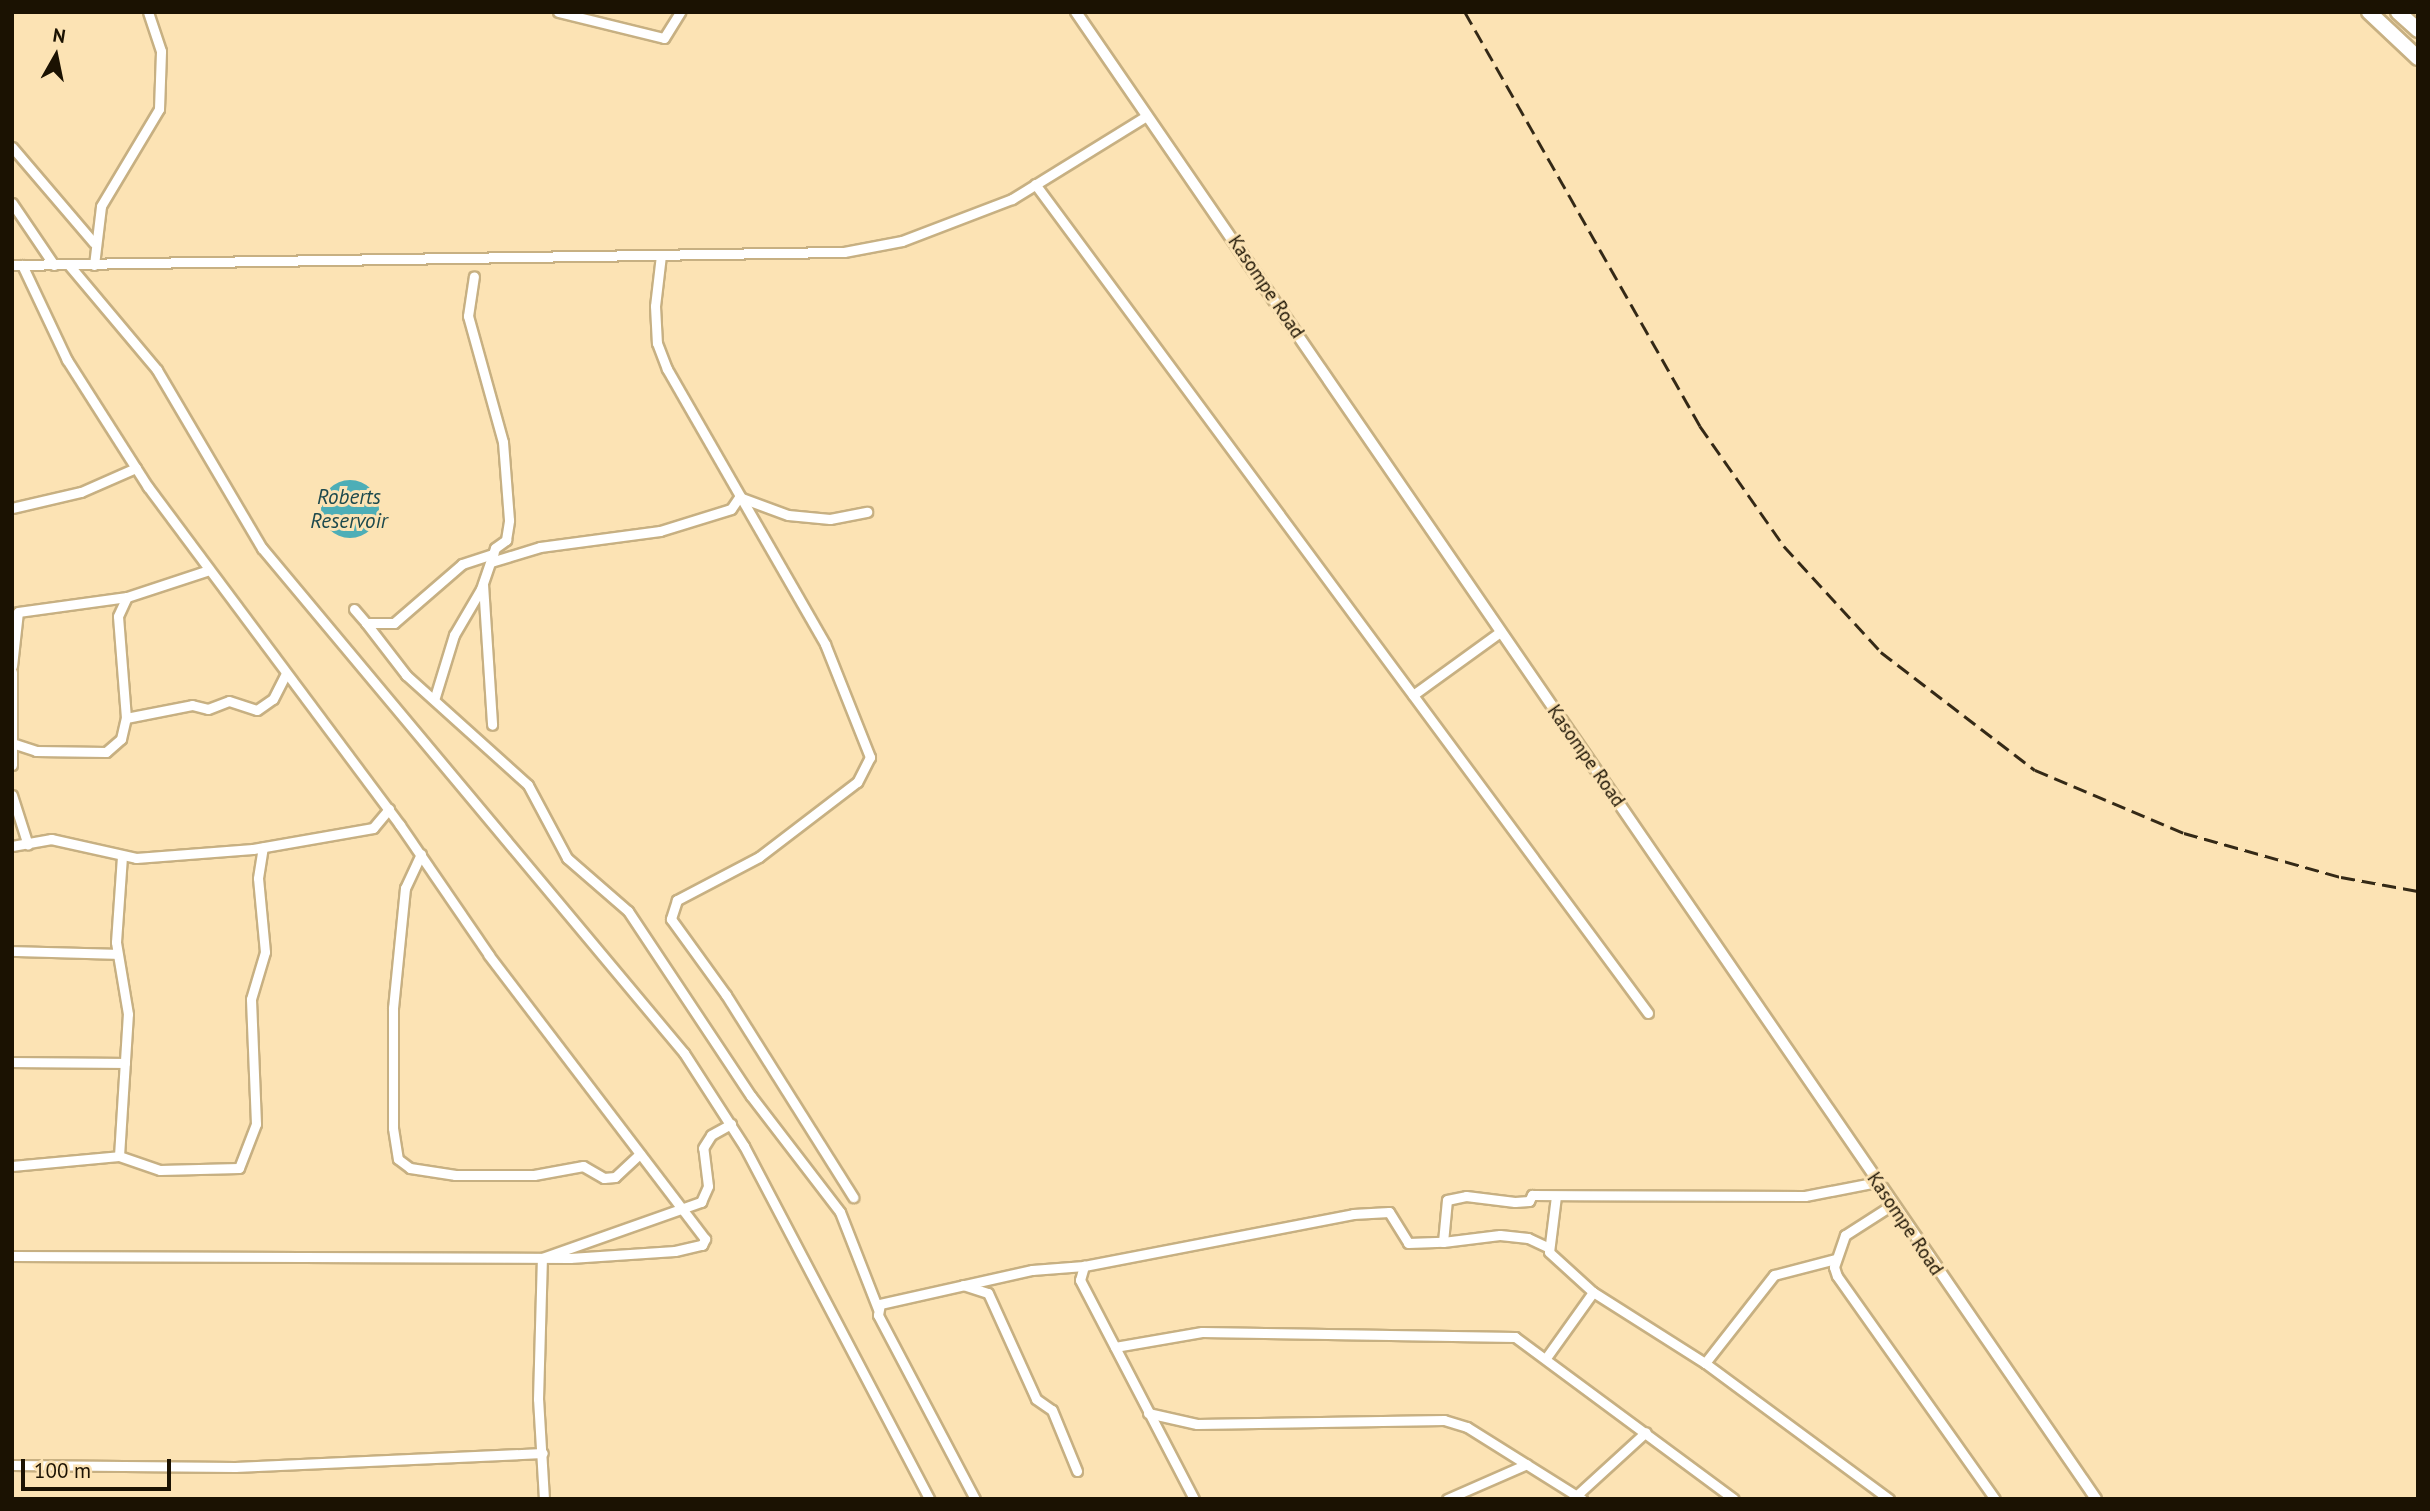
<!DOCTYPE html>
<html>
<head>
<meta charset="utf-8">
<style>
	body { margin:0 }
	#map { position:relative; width:2430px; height:1511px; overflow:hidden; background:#fce3b4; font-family:"PT Sans",sans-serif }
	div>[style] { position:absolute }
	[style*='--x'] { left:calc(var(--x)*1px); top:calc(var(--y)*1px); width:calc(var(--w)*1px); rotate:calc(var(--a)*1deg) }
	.water>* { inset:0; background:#4daeb7 }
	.round { border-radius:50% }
	.roads { filter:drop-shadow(2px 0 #c7b082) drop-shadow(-2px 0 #c7b082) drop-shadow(0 2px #c7b082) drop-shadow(0 -2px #c7b082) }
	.minor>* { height:9px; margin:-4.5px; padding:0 4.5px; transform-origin:4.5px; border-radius:4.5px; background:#fff }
	.tertiary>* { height:10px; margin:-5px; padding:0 5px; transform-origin:5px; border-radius:5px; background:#fff }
	.trunk>* { height:14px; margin:-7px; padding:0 7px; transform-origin:7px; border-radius:7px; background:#fff }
	.rail>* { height:2.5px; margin-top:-1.25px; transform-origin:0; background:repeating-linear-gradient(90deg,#342916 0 14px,transparent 0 21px) }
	span { translate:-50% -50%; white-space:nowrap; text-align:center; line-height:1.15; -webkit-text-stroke:6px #fce3b4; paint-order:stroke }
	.street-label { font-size:19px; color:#1b1202 }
	.water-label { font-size:21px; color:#1d494d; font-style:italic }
	.frame { position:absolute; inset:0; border:14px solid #1b1202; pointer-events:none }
	.north { position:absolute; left:21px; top:21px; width:70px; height:70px; -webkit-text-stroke:5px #fce3b4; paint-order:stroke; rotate:9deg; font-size:19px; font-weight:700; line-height:28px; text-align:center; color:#1b1202 }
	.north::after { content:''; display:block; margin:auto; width:24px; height:32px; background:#1b1202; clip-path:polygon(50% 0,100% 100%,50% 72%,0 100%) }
	.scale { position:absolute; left:21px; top:1459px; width:150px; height:32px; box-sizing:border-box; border:4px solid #1b1202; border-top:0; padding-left:9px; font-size:21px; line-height:24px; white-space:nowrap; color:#1b1202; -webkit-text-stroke:5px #fce3b4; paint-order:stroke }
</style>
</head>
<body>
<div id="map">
	<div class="water">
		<i class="round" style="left:321px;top:480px;width:58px;height:58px"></i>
	</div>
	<div class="roads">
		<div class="minor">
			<i style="--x:558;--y:12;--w:109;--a:13.8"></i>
			<i style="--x:664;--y:38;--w:31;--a:-58"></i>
			<i style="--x:12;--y:147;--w:126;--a:49.5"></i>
			<i style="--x:1035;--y:184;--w:1031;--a:53.52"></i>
			<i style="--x:12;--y:203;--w:75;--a:55.9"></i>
			<i style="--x:661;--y:255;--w:51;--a:96.7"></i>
			<i style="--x:655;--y:306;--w:37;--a:87"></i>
			<i style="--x:657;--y:343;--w:28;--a:69"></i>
			<i style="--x:667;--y:369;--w:317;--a:60.1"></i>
			<i style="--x:825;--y:644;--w:122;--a:68.3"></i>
			<i style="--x:870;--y:757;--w:28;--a:117"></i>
			<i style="--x:857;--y:782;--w:123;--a:142.6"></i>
			<i style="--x:759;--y:857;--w:93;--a:152.3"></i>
			<i style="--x:677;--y:900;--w:20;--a:108"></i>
			<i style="--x:671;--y:919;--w:94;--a:54.1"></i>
			<i style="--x:726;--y:995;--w:239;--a:57.8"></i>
			<i style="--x:12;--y:265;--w:832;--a:-0.9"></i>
			<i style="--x:844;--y:252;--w:59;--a:-10.7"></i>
			<i style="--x:902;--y:241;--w:118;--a:-20.9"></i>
			<i style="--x:1012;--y:199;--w:156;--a:-31.7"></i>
			<i style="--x:69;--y:265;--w:137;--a:50"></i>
			<i style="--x:157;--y:370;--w:207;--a:59.5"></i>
			<i style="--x:262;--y:548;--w:658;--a:50.12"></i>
			<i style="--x:684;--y:1053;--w:111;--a:57.2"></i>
			<i style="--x:744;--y:1146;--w:399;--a:62.3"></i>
			<i style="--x:94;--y:265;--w:59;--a:-83.2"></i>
			<i style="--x:101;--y:206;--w:113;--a:-59.1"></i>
			<i style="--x:159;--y:109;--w:58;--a:-88"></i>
			<i style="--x:161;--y:51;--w:41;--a:-108.4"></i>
			<i style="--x:12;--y:508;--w:71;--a:-13.1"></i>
			<i style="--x:81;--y:492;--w:60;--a:-23.6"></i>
			<i style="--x:491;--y:562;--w:51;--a:-17"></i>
			<i style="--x:540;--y:547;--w:121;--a:-7.6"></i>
			<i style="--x:660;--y:531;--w:74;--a:-17.2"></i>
			<i style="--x:731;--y:509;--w:14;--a:-56"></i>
			<i style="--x:739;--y:497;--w:52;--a:20.2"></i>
			<i style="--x:788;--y:515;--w:42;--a:5.4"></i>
			<i style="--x:830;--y:519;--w:38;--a:-11"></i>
			<i style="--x:483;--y:584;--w:141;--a:86.3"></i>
			<i style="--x:354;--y:609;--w:18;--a:49"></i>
			<i style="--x:366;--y:623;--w:28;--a:0"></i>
			<i style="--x:394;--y:623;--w:90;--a:-40.9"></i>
			<i style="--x:462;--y:564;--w:33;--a:-18"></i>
			<i style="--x:366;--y:623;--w:66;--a:52.4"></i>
			<i style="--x:406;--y:675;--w:164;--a:42"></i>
			<i style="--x:528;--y:785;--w:83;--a:61.9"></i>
			<i style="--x:567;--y:858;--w:81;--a:41"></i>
			<i style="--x:628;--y:911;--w:222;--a:56.4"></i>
			<i style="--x:751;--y:1096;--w:146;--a:52.5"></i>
			<i style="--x:840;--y:1212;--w:104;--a:68.6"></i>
			<i style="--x:12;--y:666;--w:54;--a:-83.7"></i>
			<i style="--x:18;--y:612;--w:110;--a:-7.8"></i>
			<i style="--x:12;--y:672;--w:93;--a:90"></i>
			<i style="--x:1413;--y:695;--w:107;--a:-35.9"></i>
			<i style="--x:435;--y:697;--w:65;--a:-73"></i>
			<i style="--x:454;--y:635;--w:53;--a:-59.6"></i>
			<i style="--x:481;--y:589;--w:43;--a:-71.1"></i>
			<i style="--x:495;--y:548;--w:14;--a:-36"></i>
			<i style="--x:506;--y:540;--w:20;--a:-81"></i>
			<i style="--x:509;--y:520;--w:78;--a:-94.4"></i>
			<i style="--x:503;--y:442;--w:131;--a:-105.5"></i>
			<i style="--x:468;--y:316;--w:40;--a:-81.5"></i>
			<i style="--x:126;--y:718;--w:102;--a:-94.5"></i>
			<i style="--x:118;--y:616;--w:21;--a:-65"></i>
			<i style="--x:127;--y:597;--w:86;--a:-18.2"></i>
			<i style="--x:12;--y:743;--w:25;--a:18"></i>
			<i style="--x:36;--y:751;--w:70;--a:0.8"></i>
			<i style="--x:106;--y:752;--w:20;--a:-41"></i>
			<i style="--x:121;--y:739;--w:22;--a:-77"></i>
			<i style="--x:126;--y:718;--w:67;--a:-11.1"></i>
			<i style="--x:192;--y:705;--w:16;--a:14"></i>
			<i style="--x:208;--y:709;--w:22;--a:-21"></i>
			<i style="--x:229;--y:701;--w:29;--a:18"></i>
			<i style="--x:257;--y:710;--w:19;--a:-35"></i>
			<i style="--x:273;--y:699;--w:29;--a:-63"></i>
			<i style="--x:12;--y:795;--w:52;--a:72.3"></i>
			<i style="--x:12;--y:846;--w:40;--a:-10"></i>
			<i style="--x:51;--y:839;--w:87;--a:12.6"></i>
			<i style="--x:136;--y:858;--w:117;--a:-4.4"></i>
			<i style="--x:253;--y:849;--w:122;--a:-9.9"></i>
			<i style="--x:373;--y:828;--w:25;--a:-50"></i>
			<i style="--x:421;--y:854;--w:38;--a:115"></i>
			<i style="--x:405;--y:888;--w:121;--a:95.7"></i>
			<i style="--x:393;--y:1008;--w:120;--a:90"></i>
			<i style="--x:393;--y:1128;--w:31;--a:81"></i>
			<i style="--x:398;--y:1159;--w:15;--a:37"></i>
			<i style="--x:410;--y:1168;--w:46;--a:8.8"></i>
			<i style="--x:455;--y:1175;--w:79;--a:0"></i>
			<i style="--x:534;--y:1175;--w:50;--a:-10.4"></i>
			<i style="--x:583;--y:1166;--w:24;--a:30"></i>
			<i style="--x:604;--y:1178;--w:11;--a:-5"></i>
			<i style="--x:615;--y:1177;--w:34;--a:-43"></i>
			<i style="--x:12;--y:951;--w:105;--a:1.6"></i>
			<i style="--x:12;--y:1062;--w:113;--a:0.5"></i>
			<i style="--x:119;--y:1156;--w:142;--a:-86.4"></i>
			<i style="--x:128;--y:1014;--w:73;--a:-99.5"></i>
			<i style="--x:116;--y:942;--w:86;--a:-86"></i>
			<i style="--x:12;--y:1166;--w:107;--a:-5.3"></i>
			<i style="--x:119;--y:1156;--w:43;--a:18.9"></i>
			<i style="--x:160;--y:1170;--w:79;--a:-1.5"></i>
			<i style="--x:239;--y:1168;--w:47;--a:-68.9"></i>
			<i style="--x:256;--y:1124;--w:125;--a:-92.3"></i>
			<i style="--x:251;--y:999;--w:49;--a:-73.4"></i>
			<i style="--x:265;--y:952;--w:74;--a:-95.4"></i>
			<i style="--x:258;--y:878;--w:31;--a:-81"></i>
			<i style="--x:1556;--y:1196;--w:56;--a:97.1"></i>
			<i style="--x:1549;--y:1252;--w:59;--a:42.3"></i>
			<i style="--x:1892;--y:1205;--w:56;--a:147.4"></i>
			<i style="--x:1845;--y:1235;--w:34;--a:109"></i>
			<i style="--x:1834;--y:1267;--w:9;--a:72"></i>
			<i style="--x:1837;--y:1276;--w:273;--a:54.7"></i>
			<i style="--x:1443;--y:1242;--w:57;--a:-7"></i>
			<i style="--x:1500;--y:1235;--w:28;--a:6"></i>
			<i style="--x:1528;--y:1238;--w:23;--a:25"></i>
			<i style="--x:12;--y:1256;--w:558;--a:0.21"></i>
			<i style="--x:570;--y:1258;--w:105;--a:-3.8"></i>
			<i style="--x:675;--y:1251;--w:28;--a:-13"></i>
			<i style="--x:702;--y:1245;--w:7;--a:-63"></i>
			<i style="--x:705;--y:1239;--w:357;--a:-127.3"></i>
			<i style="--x:489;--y:955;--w:158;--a:-124.4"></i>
			<i style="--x:400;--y:825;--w:422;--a:-126.7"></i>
			<i style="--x:148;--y:487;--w:151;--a:-122.5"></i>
			<i style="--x:67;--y:360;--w:105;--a:-115.3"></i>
			<i style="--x:963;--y:1285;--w:26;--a:18"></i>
			<i style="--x:988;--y:1293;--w:116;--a:65.6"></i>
			<i style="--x:1036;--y:1399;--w:19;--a:35"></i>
			<i style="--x:1052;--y:1410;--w:66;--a:67.7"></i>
			<i style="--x:1115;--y:1347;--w:88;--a:-9.8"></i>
			<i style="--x:1202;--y:1332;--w:313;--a:0.9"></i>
			<i style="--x:1515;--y:1337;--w:272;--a:36.5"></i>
			<i style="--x:1546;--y:1358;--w:81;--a:-54.5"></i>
			<i style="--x:1593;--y:1292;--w:133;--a:32.4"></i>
			<i style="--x:1705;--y:1363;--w:229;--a:36.5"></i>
			<i style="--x:1705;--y:1363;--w:112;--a:-51.9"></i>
			<i style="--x:1774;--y:1275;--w:64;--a:-14.5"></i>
			<i style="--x:1148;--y:1413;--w:50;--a:12.7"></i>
			<i style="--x:1197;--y:1424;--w:247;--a:-0.9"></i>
			<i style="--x:1444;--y:1420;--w:24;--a:17"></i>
			<i style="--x:1467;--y:1427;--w:136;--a:32.1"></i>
			<i style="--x:12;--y:1465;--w:223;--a:0.5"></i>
			<i style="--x:235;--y:1467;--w:308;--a:-2.6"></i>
			<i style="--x:1577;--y:1495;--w:93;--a:-42.4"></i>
			<i style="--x:544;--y:1499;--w:100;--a:-93.4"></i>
			<i style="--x:538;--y:1399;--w:141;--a:-88.4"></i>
			<i style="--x:542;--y:1258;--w:169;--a:-19.4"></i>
			<i style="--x:701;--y:1202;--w:17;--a:-66"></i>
			<i style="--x:708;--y:1186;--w:38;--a:-97"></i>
			<i style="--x:703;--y:1148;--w:15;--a:-58"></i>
			<i style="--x:711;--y:1135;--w:23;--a:-29"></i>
			<i style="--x:975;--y:1499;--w:208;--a:-117.8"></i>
			<i style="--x:878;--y:1315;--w:11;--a:-80"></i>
			<i style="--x:880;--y:1304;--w:156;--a:-12.6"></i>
			<i style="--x:1032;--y:1270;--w:52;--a:-4.4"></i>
			<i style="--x:1194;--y:1499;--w:247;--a:-117.5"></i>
			<i style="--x:1080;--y:1280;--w:15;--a:-74"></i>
			<i style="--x:1084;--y:1266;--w:274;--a:-10.9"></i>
			<i style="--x:1353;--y:1214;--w:36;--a:-3"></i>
			<i style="--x:1389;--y:1212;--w:36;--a:58"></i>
			<i style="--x:1408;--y:1243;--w:35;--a:-2"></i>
			<i style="--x:1443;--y:1242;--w:42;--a:-84.6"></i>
			<i style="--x:1447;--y:1200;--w:19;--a:-12"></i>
			<i style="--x:1466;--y:1196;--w:49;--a:7"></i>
			<i style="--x:1515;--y:1202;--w:14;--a:-4"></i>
			<i style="--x:1529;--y:1201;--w:7;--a:-63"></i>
			<i style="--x:1532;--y:1195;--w:273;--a:0.2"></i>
			<i style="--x:1805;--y:1196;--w:73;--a:-11"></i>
			<i style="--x:1447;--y:1499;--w:87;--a:-23.6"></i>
		</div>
		<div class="tertiary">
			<i style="--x:1076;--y:12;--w:1803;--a:55.55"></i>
		</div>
		<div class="trunk">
			<i style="--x:2369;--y:12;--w:67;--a:43.2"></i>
			<i style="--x:2398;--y:12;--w:27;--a:42"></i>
		</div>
	</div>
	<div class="rail">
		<i style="--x:1465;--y:12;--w:476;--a:60.4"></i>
		<i style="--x:1700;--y:426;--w:146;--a:55"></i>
		<i style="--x:1784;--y:546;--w:144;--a:47.5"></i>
		<i style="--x:1881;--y:652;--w:194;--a:37.5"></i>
		<i style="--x:2035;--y:770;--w:162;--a:22.9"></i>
		<i style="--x:2184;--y:833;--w:163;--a:15.7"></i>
		<i style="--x:2341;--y:877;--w:78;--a:10.3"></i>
	</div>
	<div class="street-label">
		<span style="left:1266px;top:287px;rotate:56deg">Kasompe Road</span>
		<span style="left:1586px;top:756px;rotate:55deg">Kasompe Road</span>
		<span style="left:1905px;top:1224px;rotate:56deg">Kasompe Road</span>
	</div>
	<div class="water-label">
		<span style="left:349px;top:509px">Roberts<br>Reservoir</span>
	</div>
	<div class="frame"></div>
	<div class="north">N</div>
	<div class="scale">100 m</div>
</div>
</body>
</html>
